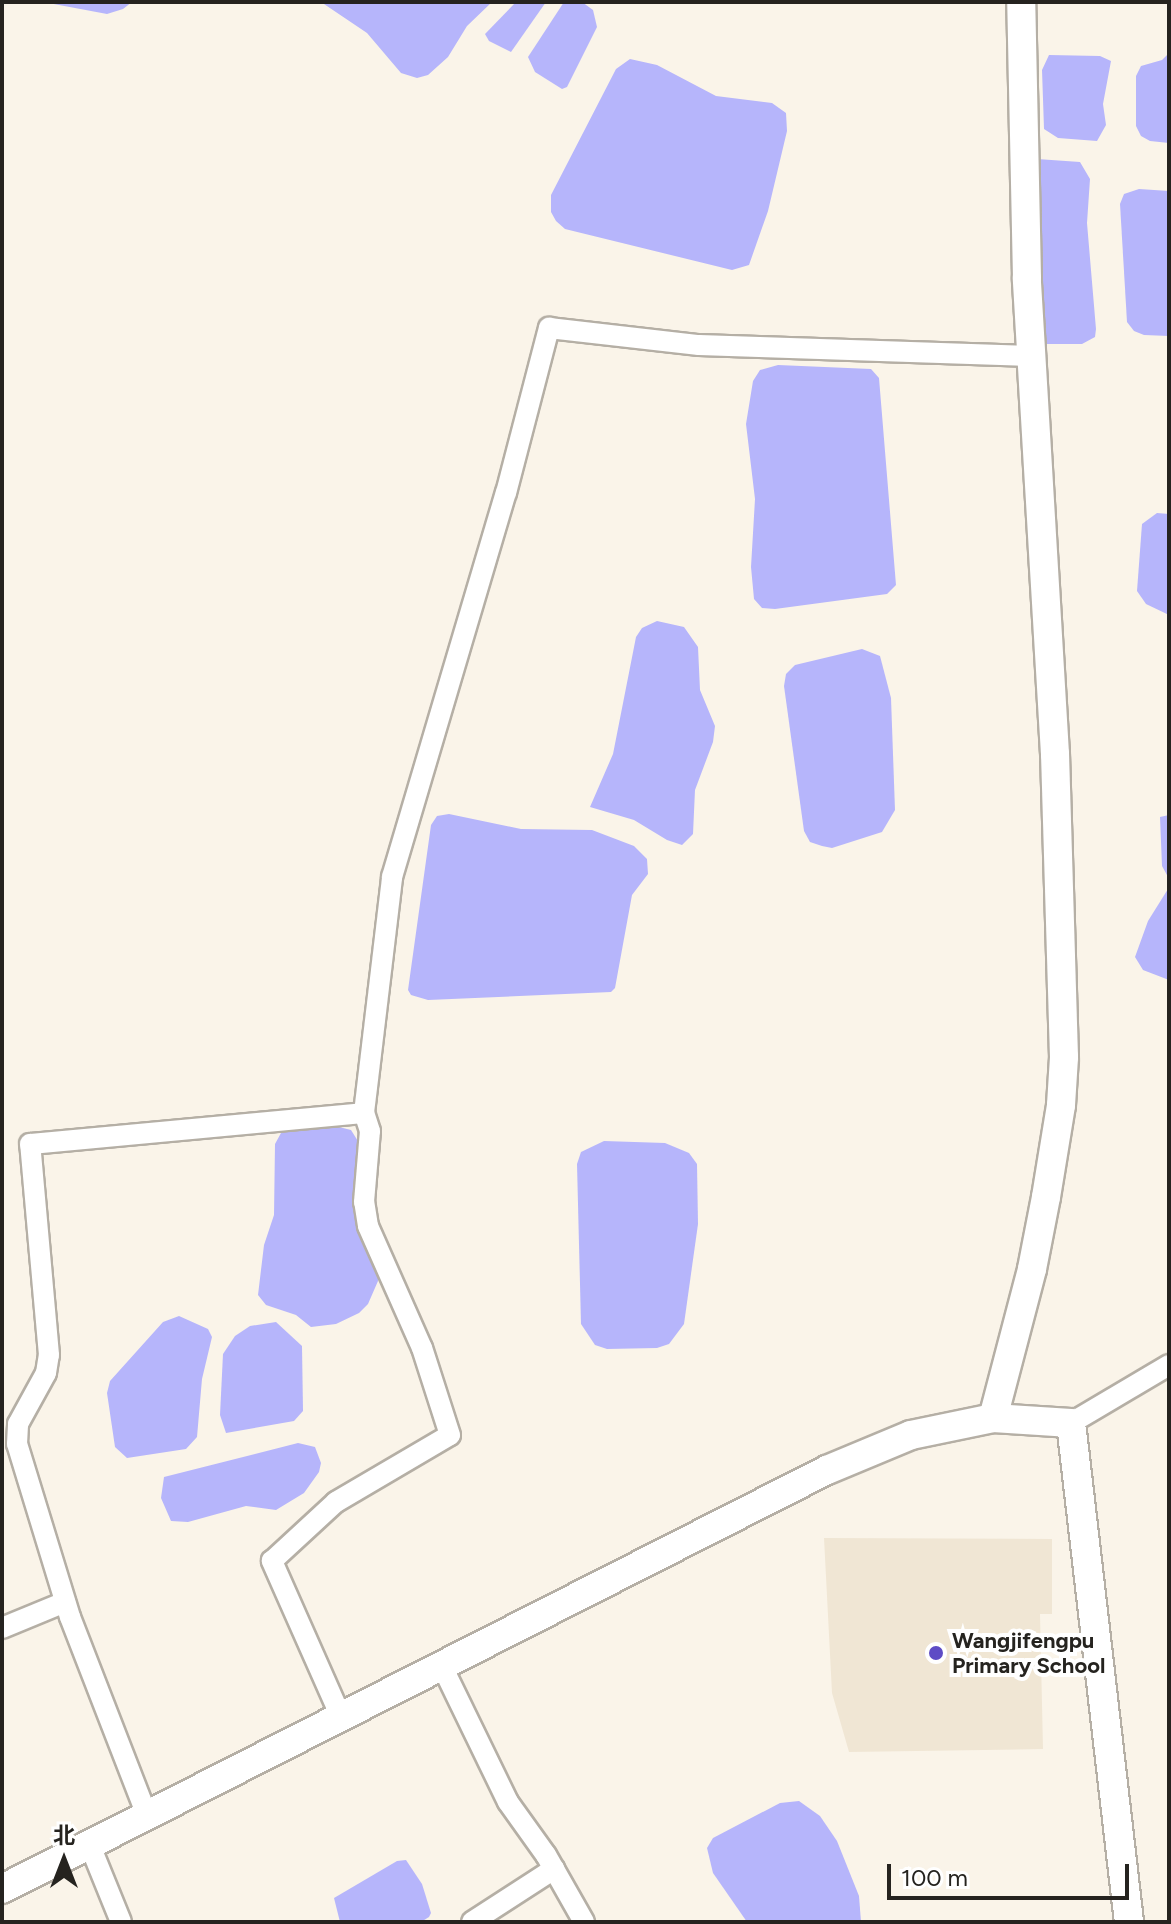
<!DOCTYPE html>
<html>
<head>
<meta charset="utf-8">
<style>
	body { margin:0 }
	#map { position:relative; width:1171px; height:1924px; overflow:hidden; background:#faf4e9; font-family:Figtree,"Noto Sans SC",sans-serif }
	div>[style] { position:absolute }
	[style*='--x'] { left:calc(var(--x)*1px); top:calc(var(--y)*1px); width:calc(var(--w)*1px); rotate:calc(var(--a)*1deg) }
	.built>* { inset:0; background:#f0e6d4 }
	.water>* { inset:0; background:#b6b5fb }
	.roads { filter:drop-shadow(2px 0 #b5afa5) drop-shadow(-2px 0 #b5afa5) drop-shadow(0 2px #b5afa5) drop-shadow(0 -2px #b5afa5) }
	.street>* { height:20px; margin:-10px; padding:0 10px; transform-origin:10px; border-radius:10px; background:#fff }
	.secondary>* { height:28px; margin:-14px; padding:0 14px; transform-origin:14px; border-radius:14px; background:#fff }
	.dots>* { width:22px; height:22px; translate:-50% -50%; box-sizing:border-box; border:4px solid #fff; border-radius:50% }
	span { translate:-50% -50%; white-space:nowrap; text-align:center; line-height:1.15; -webkit-text-stroke:8px #fff; paint-order:stroke }
	.poi-label { font-size:22px; color:#25231f; font-weight:700 }
	.left { translate:0 -50%; text-align:left }
	.frame { position:absolute; inset:0; border:4px solid #25231f; pointer-events:none }
	.north { position:absolute; left:24px; top:1820px; width:80px; height:80px; -webkit-text-stroke:6px #fff; paint-order:stroke; rotate:0deg; font-size:22px; font-weight:700; line-height:32px; text-align:center; color:#25231f }
	.north::after { content:''; display:block; margin:auto; width:28px; height:36px; background:#25231f; clip-path:polygon(50% 0,100% 100%,50% 72%,0 100%) }
	.scale { position:absolute; left:887px; top:1864px; width:242px; height:36px; box-sizing:border-box; border:4px solid #25231f; border-top:0; padding-left:10px; font-size:24px; line-height:28px; white-space:nowrap; color:#25231f; -webkit-text-stroke:6px #fff; paint-order:stroke }
</style>
</head>
<body>
<div id="map">
	<div class="built">
		<i style="clip-path:polygon(824px 1538px,1052px 1539px,1052px 1614px,1040px 1614px,1043px 1749px,849px 1752px,832px 1693px)"></i>
	</div>
	<div class="water">
		<i style="clip-path:polygon(43px 2px,132px 2px,123px 9px,107px 14px)"></i>
		<i style="clip-path:polygon(321px 2px,492px 2px,467px 26px,448px 57px,428px 75px,417px 78px,401px 73px,367px 33px)"></i>
		<i style="clip-path:polygon(516px 2px,546px 2px,511px 52px,489px 41px,485px 34px)"></i>
		<i style="clip-path:polygon(564px 2px,582px 2px,593px 10px,597px 27px,567px 87px,562px 89px,535px 72px,528px 57px)"></i>
		<i style="clip-path:polygon(1169px 53px,1169px 143px,1150px 141px,1141px 136px,1136px 126px,1136px 76px,1141px 66px,1162px 60px)"></i>
		<i style="clip-path:polygon(1049px 55px,1100px 56px,1111px 61px,1103px 104px,1106px 125px,1097px 141px,1058px 138px,1044px 129px,1042px 70px)"></i>
		<i style="clip-path:polygon(630px 59px,657px 65px,716px 96px,772px 103px,786px 113px,787px 131px,768px 211px,749px 265px,732px 270px,565px 229px,556px 221px,551px 212px,551px 195px,616px 69px)"></i>
		<i style="clip-path:polygon(1037px 159px,1080px 162px,1090px 179px,1087px 223px,1096px 329px,1095px 337px,1082px 344px,1043px 344px)"></i>
		<i style="clip-path:polygon(1139px 189px,1169px 191px,1169px 336px,1144px 335px,1134px 331px,1127px 322px,1120px 204px,1124px 194px)"></i>
		<i style="clip-path:polygon(778px 365px,871px 369px,879px 378px,896px 585px,887px 594px,775px 609px,762px 608px,754px 599px,751px 567px,755px 499px,746px 424px,753px 381px,760px 370px)"></i>
		<i style="clip-path:polygon(1157px 513px,1169px 514px,1169px 615px,1146px 604px,1137px 591px,1142px 524px)"></i>
		<i style="clip-path:polygon(657px 621px,684px 627px,698px 647px,700px 690px,715px 726px,713px 742px,695px 790px,693px 834px,682px 845px,667px 840px,634px 820px,590px 807px,613px 754px,636px 637px,642px 628px)"></i>
		<i style="clip-path:polygon(862px 649px,880px 656px,891px 698px,895px 810px,882px 832px,832px 848px,822px 846px,810px 842px,804px 831px,784px 686px,786px 674px,795px 665px)"></i>
		<i style="clip-path:polygon(449px 814px,521px 829px,592px 830px,634px 846px,647px 859px,648px 874px,632px 895px,615px 988px,611px 992px,428px 1000px,411px 995px,408px 990px,431px 825px,437px 816px)"></i>
		<i style="clip-path:polygon(1169px 815px,1169px 980px,1143px 970px,1135px 957px,1148px 921px,1168px 889px,1168px 877px,1162px 866px,1160px 817px)"></i>
		<i style="clip-path:polygon(339px 1127px,351px 1130px,361px 1146px,354px 1209px,369px 1253px,378px 1268px,378px 1281px,368px 1304px,359px 1313px,336px 1324px,311px 1327px,296px 1315px,266px 1305px,258px 1295px,264px 1245px,274px 1215px,275px 1144px,281px 1133px,287px 1131px)"></i>
		<i style="clip-path:polygon(604px 1141px,665px 1143px,689px 1153px,697px 1164px,698px 1224px,684px 1324px,669px 1344px,657px 1348px,607px 1349px,595px 1345px,581px 1324px,577px 1164px,581px 1152px)"></i>
		<i style="clip-path:polygon(179px 1316px,208px 1329px,212px 1337px,202px 1379px,197px 1437px,186px 1449px,127px 1458px,115px 1447px,107px 1393px,110px 1381px,163px 1322px)"></i>
		<i style="clip-path:polygon(276px 1322px,302px 1346px,303px 1411px,294px 1421px,226px 1433px,220px 1415px,223px 1354px,235px 1336px,250px 1326px)"></i>
		<i style="clip-path:polygon(298px 1443px,315px 1447px,321px 1463px,319px 1472px,304px 1493px,276px 1510px,246px 1506px,188px 1522px,171px 1521px,161px 1498px,164px 1477px)"></i>
		<i style="clip-path:polygon(799px 1801px,820px 1816px,837px 1841px,859px 1896px,861px 1922px,747px 1922px,713px 1873px,707px 1848px,713px 1838px,780px 1803px)"></i>
		<i style="clip-path:polygon(406px 1860px,422px 1884px,431px 1913px,429px 1917px,421px 1922px,340px 1922px,334px 1898px,397px 1861px)"></i>
	</div>
	<div class="roads">
		<div class="street">
			<i style="--x:1071;--y:1423;--w:114;--a:-30.6"></i>
			<i style="--x:2;--y:1628;--w:68;--a:-22.4"></i>
			<i style="--x:442;--y:1666;--w:151;--a:64.1"></i>
			<i style="--x:508;--y:1802;--w:65;--a:54.4"></i>
			<i style="--x:546;--y:1855;--w:77;--a:60.4"></i>
			<i style="--x:341;--y:1717;--w:171;--a:-113.9"></i>
			<i style="--x:272;--y:1561;--w:87;--a:-42.7"></i>
			<i style="--x:336;--y:1502;--w:132;--a:-30.4"></i>
			<i style="--x:450;--y:1435;--w:91;--a:-107.8"></i>
			<i style="--x:422;--y:1348;--w:133;--a:-113.9"></i>
			<i style="--x:368;--y:1226;--w:24;--a:-99"></i>
			<i style="--x:364;--y:1202;--w:71;--a:-85.2"></i>
			<i style="--x:370;--y:1131;--w:19;--a:-108"></i>
			<i style="--x:364;--y:1113;--w:238;--a:-83.2"></i>
			<i style="--x:392;--y:877;--w:401;--a:-73.5"></i>
			<i style="--x:506;--y:493;--w:171;--a:-75.4"></i>
			<i style="--x:549;--y:328;--w:151;--a:6.5"></i>
			<i style="--x:699;--y:345;--w:332;--a:1.9"></i>
			<i style="--x:146;--y:1813;--w:210;--a:-111.2"></i>
			<i style="--x:70;--y:1617;--w:181;--a:-107"></i>
			<i style="--x:17;--y:1444;--w:20;--a:-87"></i>
			<i style="--x:18;--y:1424;--w:58;--a:-61.2"></i>
			<i style="--x:46;--y:1373;--w:18;--a:-81"></i>
			<i style="--x:49;--y:1355;--w:212;--a:-95.1"></i>
			<i style="--x:30;--y:1144;--w:335;--a:-5.3"></i>
			<i style="--x:89;--y:1843;--w:85;--a:67.9"></i>
			<i style="--x:472;--y:1922;--w:98;--a:-32.9"></i>
		</div>
		<div class="secondary">
			<i style="--x:993;--y:1418;--w:154;--a:-75.3"></i>
			<i style="--x:1032;--y:1269;--w:73;--a:-79"></i>
			<i style="--x:1046;--y:1197;--w:93;--a:-80.7"></i>
			<i style="--x:1061;--y:1105;--w:48;--a:-86.4"></i>
			<i style="--x:1064;--y:1057;--w:303;--a:-91.7"></i>
			<i style="--x:1055;--y:754;--w:477;--a:-93.4"></i>
			<i style="--x:1027;--y:278;--w:276;--a:-91.2"></i>
			<i style="--x:2;--y:1889;--w:925;--a:-26.93"></i>
			<i style="--x:827;--y:1470;--w:91;--a:-22.6"></i>
			<i style="--x:911;--y:1435;--w:84;--a:-11.7"></i>
			<i style="--x:993;--y:1418;--w:78;--a:3.7"></i>
			<i style="--x:1071;--y:1423;--w:502;--a:83.37"></i>
		</div>
	</div>
	<div class="dots">
		<i style="left:936px;top:1653px;background:#5e4cc5"></i>
	</div>
	<div class="poi-label">
		<span class="left" style="left:952px;top:1653px">Wangjifengpu<br>Primary School</span>
	</div>
	<div class="frame"></div>
	<div class="north">北</div>
	<div class="scale">100 m</div>
</div>
</body>
</html>
